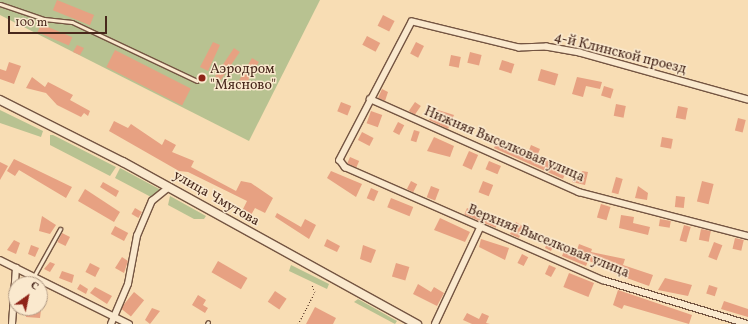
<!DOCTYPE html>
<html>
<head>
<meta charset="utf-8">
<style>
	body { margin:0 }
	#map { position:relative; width:748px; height:324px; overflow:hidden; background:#f8ddb4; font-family:Vollkorn,serif }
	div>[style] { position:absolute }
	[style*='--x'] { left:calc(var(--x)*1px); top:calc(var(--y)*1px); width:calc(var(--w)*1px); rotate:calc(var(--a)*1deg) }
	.green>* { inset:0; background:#b8c291 }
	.building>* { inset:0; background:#e7a182; transform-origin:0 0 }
	.path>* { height:1px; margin-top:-0.5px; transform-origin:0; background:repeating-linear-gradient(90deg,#48281c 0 1px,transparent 0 3px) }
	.roads { filter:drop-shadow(1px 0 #745542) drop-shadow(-1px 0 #745542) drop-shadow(0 1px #745542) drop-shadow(0 -1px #745542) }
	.service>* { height:3px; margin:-1.5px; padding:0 1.5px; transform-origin:1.5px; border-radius:1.5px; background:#fae9ce }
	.minor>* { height:5.5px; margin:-2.75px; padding:0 2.75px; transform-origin:2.75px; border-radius:2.75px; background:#fae9ce }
	.secondary>* { height:8px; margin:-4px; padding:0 4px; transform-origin:4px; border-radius:4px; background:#fae9ce }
	.dots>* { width:11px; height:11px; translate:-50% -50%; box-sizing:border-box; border:2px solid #fae9ce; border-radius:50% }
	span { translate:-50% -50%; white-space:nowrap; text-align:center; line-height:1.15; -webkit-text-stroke:3px #fae9ce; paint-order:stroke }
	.street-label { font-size:14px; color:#48281c }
	.poi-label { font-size:14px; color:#48281c }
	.left { translate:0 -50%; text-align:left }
	.north { position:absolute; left:8px; top:276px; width:40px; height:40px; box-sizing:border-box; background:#fae9ce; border:1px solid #b39c87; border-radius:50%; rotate:33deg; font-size:11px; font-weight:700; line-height:16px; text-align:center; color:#48281c }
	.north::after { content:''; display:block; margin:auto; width:14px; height:18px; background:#8f2418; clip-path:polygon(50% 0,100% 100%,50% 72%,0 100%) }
	.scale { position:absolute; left:8px; top:16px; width:99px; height:18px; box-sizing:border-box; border:2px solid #48281c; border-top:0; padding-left:5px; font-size:12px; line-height:14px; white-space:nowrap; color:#48281c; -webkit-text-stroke:3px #fae9ce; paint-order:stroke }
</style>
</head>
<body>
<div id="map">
	<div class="green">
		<i style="clip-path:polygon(0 0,320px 0,249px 141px,0 15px)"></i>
		<i style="clip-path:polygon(0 110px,43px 131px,41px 137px,0 123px)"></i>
		<i style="clip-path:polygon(50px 135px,53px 135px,116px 167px,110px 176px,50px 145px)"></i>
		<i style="clip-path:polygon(120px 168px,161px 190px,151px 197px,115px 178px)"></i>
		<i style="clip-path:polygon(170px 196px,206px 216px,204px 219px,194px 219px,168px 205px)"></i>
		<i style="clip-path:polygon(291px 265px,329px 284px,327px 289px,289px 271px)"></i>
		<i style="clip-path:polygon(358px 299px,397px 321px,395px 324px,354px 302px)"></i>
	</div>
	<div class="building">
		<i style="left:57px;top:0;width:40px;height:11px;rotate:22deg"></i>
		<i style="left:383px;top:15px;width:13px;height:12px;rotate:27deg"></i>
		<i style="left:41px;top:24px;width:34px;height:9px;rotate:23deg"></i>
		<i style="left:367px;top:36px;width:15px;height:10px;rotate:28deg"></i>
		<i style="clip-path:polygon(213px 42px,220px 45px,208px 71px,200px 67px)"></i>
		<i style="left:416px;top:42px;width:9px;height:13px;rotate:27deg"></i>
		<i style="clip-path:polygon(77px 45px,84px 48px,80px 55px,73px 52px)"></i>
		<i style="left:234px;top:48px;width:7px;height:34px;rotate:34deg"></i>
		<i style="left:115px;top:50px;width:85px;height:19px;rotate:27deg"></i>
		<i style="left:470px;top:52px;width:12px;height:11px;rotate:14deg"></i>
		<i style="left:451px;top:55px;width:10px;height:11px;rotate:11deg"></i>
		<i style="left:252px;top:58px;width:8px;height:33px;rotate:30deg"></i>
		<i style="left:502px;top:60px;width:13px;height:10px;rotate:18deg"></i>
		<i style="clip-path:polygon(9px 62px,21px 66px,14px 84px,0 79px,0 69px,6px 71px)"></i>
		<i style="left:541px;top:69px;width:18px;height:12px;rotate:16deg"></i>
		<i style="clip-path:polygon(32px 77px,45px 87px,48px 82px,73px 95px,70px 100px,90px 111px,88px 116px,84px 113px,81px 117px,57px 105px,46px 93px,26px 88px)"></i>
		<i style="clip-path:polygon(577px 77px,602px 82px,600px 89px,586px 86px,583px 97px,572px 94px)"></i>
		<i style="left:604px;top:86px;width:10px;height:10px;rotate:17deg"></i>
		<i style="clip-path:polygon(382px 89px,388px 92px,385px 101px,378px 98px)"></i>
		<i style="left:341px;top:102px;width:11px;height:10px;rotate:22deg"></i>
		<i style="left:415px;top:102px;width:7px;height:11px;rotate:34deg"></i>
		<i style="left:616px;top:104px;width:10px;height:12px;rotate:11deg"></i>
		<i style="left:678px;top:106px;width:10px;height:12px;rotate:11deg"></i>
		<i style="clip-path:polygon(435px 109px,454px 115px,448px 129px,429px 120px)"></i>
		<i style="left:371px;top:111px;width:12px;height:13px;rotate:20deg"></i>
		<i style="left:738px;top:118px;width:8px;height:13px;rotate:14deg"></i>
		<i style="clip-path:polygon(114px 121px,128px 128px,131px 124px,162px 145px,165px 139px,176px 145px,172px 152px,194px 161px,191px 167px,236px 191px,241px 181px,251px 183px,273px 198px,265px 213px,255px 208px,251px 215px,242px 211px,247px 201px,188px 172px,179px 171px,109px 131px)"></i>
		<i style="left:398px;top:122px;width:7px;height:11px;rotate:27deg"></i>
		<i style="left:414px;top:130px;width:6px;height:11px;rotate:18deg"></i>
		<i style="left:362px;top:132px;width:13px;height:9px;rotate:27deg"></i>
		<i style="clip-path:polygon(434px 137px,454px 146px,450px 157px,427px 151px)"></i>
		<i style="left:662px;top:137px;width:11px;height:10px;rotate:10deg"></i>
		<i style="clip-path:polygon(498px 139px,528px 153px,531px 145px,540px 149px,537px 156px,567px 169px,563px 179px,494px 148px)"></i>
		<i style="left:469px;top:151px;width:10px;height:16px;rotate:24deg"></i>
		<i style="left:350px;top:157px;width:10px;height:7px;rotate:24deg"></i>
		<i style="clip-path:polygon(14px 159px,72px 187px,66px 198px,19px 170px,15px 176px,7px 171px)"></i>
		<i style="left:489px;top:161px;width:13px;height:9px;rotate:23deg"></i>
		<i style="clip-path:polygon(0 162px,8px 166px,0 180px)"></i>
		<i style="clip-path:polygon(331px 171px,362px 184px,356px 197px,327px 178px)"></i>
		<i style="clip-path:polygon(582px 171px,588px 172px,585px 185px,572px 182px,573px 175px,580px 177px)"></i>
		<i style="left:616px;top:177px;width:7px;height:16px;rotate:16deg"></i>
		<i style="left:411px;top:181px;width:7px;height:9px;rotate:27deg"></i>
		<i style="left:483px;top:181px;width:11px;height:12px;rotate:22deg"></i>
		<i style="left:702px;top:181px;width:12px;height:21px;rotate:14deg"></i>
		<i style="clip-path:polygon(103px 182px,119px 191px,116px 197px,100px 187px)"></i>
		<i style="left:431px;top:186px;width:9px;height:12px;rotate:21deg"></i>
		<i style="clip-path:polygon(638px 186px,648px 193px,647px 200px,635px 198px)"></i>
		<i style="left:371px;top:188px;width:8px;height:11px;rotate:23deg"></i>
		<i style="clip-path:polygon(85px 189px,120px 212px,114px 222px,78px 201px)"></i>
		<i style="left:676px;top:196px;width:9px;height:11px;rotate:6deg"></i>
		<i style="left:391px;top:198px;width:24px;height:10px;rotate:22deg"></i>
		<i style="left:601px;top:204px;width:10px;height:14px;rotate:17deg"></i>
		<i style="left:135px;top:208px;width:8px;height:7px;rotate:30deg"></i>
		<i style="left:467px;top:208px;width:34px;height:7px;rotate:23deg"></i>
		<i style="clip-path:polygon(277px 213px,301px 227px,305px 219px,316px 225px,309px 239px,275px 217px)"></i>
		<i style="clip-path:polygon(621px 215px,634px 217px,633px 223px,650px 227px,648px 235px,619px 228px)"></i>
		<i style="clip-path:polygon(42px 216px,56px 225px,50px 234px,39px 231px)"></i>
		<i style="clip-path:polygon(440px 218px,470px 232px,465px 242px,434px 230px)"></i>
		<i style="left:660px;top:219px;width:11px;height:7px;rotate:10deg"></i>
		<i style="clip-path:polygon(516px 222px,524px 227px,519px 238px,510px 234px)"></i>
		<i style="left:684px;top:225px;width:7px;height:16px;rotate:16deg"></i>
		<i style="left:115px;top:226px;width:15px;height:9px;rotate:28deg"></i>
		<i style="left:701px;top:229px;width:10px;height:11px;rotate:11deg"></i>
		<i style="left:62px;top:233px;width:9px;height:10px;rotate:27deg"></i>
		<i style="clip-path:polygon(549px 238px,556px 241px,551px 251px,545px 248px)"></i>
		<i style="left:735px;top:238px;width:9px;height:11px;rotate:13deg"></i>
		<i style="clip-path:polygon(327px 239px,340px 246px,337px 252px,324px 246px)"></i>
		<i style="clip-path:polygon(481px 239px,509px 248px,505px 260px,479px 247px)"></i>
		<i style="clip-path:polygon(14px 240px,20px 243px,16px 254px,7px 250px)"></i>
		<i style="left:714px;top:242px;width:9px;height:16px;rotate:21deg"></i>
		<i style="clip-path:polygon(579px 244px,592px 249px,591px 252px,625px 259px,623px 265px,653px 275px,649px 286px,610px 272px,612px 268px,588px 261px,586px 266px,562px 256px,566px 246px,577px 250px)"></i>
		<i style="clip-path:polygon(31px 245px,39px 248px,35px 257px,28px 254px)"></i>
		<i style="clip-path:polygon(363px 245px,376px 250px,371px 263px,360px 259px)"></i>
		<i style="left:522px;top:254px;width:7px;height:10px;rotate:27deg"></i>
		<i style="clip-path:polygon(122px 257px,128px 261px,124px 273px,115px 268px)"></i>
		<i style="left:218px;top:261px;width:34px;height:13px;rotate:30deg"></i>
		<i style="clip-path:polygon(50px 262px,55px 264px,50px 272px,44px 269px)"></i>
		<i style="left:90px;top:263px;width:11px;height:10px;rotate:27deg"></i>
		<i style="left:396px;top:263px;width:14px;height:14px;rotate:17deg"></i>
		<i style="clip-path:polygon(549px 265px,556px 268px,551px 277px,545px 274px)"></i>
		<i style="clip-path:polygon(62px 271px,74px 275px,72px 283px,59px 278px)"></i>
		<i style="left:569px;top:273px;width:27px;height:15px;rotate:22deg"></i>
		<i style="clip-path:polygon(665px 278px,692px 285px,688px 296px,658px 290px)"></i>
		<i style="clip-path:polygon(80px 284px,88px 289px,86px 294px,77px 289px)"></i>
		<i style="clip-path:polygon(418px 284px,431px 292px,434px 287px,444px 293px,437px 306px,413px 294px)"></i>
		<i style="left:709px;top:285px;width:9px;height:9px;rotate:18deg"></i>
		<i style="clip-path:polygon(95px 287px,112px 296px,107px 304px,90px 293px)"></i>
		<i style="clip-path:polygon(618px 290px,692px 315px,689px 324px,624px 305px,622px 309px,613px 305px)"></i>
		<i style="left:275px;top:291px;width:14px;height:13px;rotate:34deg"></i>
		<i style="left:134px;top:292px;width:13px;height:21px;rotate:39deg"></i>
		<i style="clip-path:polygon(198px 295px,206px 300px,203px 305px,208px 308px,205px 313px,192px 305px)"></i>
		<i style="clip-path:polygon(724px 301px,748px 309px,748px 317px,721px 309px)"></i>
		<i style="clip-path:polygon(315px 307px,336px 318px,333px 324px,306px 324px)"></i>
		<i style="clip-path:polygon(25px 308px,41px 310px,40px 318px,26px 317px)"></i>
		<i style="clip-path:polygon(152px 308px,160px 311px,150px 324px,145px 320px)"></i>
		<i style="clip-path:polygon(467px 313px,479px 319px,482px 313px,489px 316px,486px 323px,490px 324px,472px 324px,463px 320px)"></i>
	</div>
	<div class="path">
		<i style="--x:298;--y:324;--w:36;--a:-62"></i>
		<i style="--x:315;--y:292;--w:8;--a:-113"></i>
	</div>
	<div class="roads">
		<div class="service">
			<i style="--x:0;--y:4;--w:46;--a:18.8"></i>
			<i style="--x:44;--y:19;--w:28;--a:6"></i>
			<i style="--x:72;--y:22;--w:138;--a:25.3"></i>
			<i style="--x:34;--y:276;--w:54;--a:-61"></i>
			<i style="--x:207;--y:324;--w:2;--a:-63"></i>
		</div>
		<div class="minor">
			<i style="--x:370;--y:99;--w:229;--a:24"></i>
			<i style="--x:579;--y:192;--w:175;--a:14.6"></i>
			<i style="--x:748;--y:100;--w:174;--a:-164.4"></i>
			<i style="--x:580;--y:53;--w:34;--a:-170"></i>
			<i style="--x:547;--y:47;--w:28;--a:178"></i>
			<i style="--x:519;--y:48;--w:110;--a:-166.3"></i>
			<i style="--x:412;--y:22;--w:156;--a:117.6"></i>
			<i style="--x:340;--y:160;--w:9;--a:54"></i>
			<i style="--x:345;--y:167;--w:282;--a:23.7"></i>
			<i style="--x:603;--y:280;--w:152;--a:16.9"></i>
			<i style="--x:0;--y:260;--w:144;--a:26.4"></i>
			<i style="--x:12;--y:324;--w:56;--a:-85.9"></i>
			<i style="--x:111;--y:324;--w:43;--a:-67"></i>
			<i style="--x:128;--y:284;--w:49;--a:-79.4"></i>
			<i style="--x:137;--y:236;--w:38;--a:-67"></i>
			<i style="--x:152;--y:201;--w:22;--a:-39"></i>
			<i style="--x:435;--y:324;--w:106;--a:-64.9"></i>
		</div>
		<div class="secondary">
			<i style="--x:0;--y:100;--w:138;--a:26.8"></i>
			<i style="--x:123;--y:162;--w:336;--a:28.9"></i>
		</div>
	</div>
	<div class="dots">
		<i style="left:202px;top:78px;background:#8f2418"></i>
	</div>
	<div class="street-label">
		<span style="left:620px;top:54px;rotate:14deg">4-й Клинской проезд</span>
		<span style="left:504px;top:145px;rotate:23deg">Нижняя Выселковая улица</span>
		<span style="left:216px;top:199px;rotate:30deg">улица Чмутова</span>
		<span style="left:548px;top:242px;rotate:22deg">Верхняя Выселковая улица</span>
	</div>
	<div class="poi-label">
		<span class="left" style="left:210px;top:78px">Аэродром<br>"Мясново"</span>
	</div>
	<div class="north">С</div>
	<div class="scale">100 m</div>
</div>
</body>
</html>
